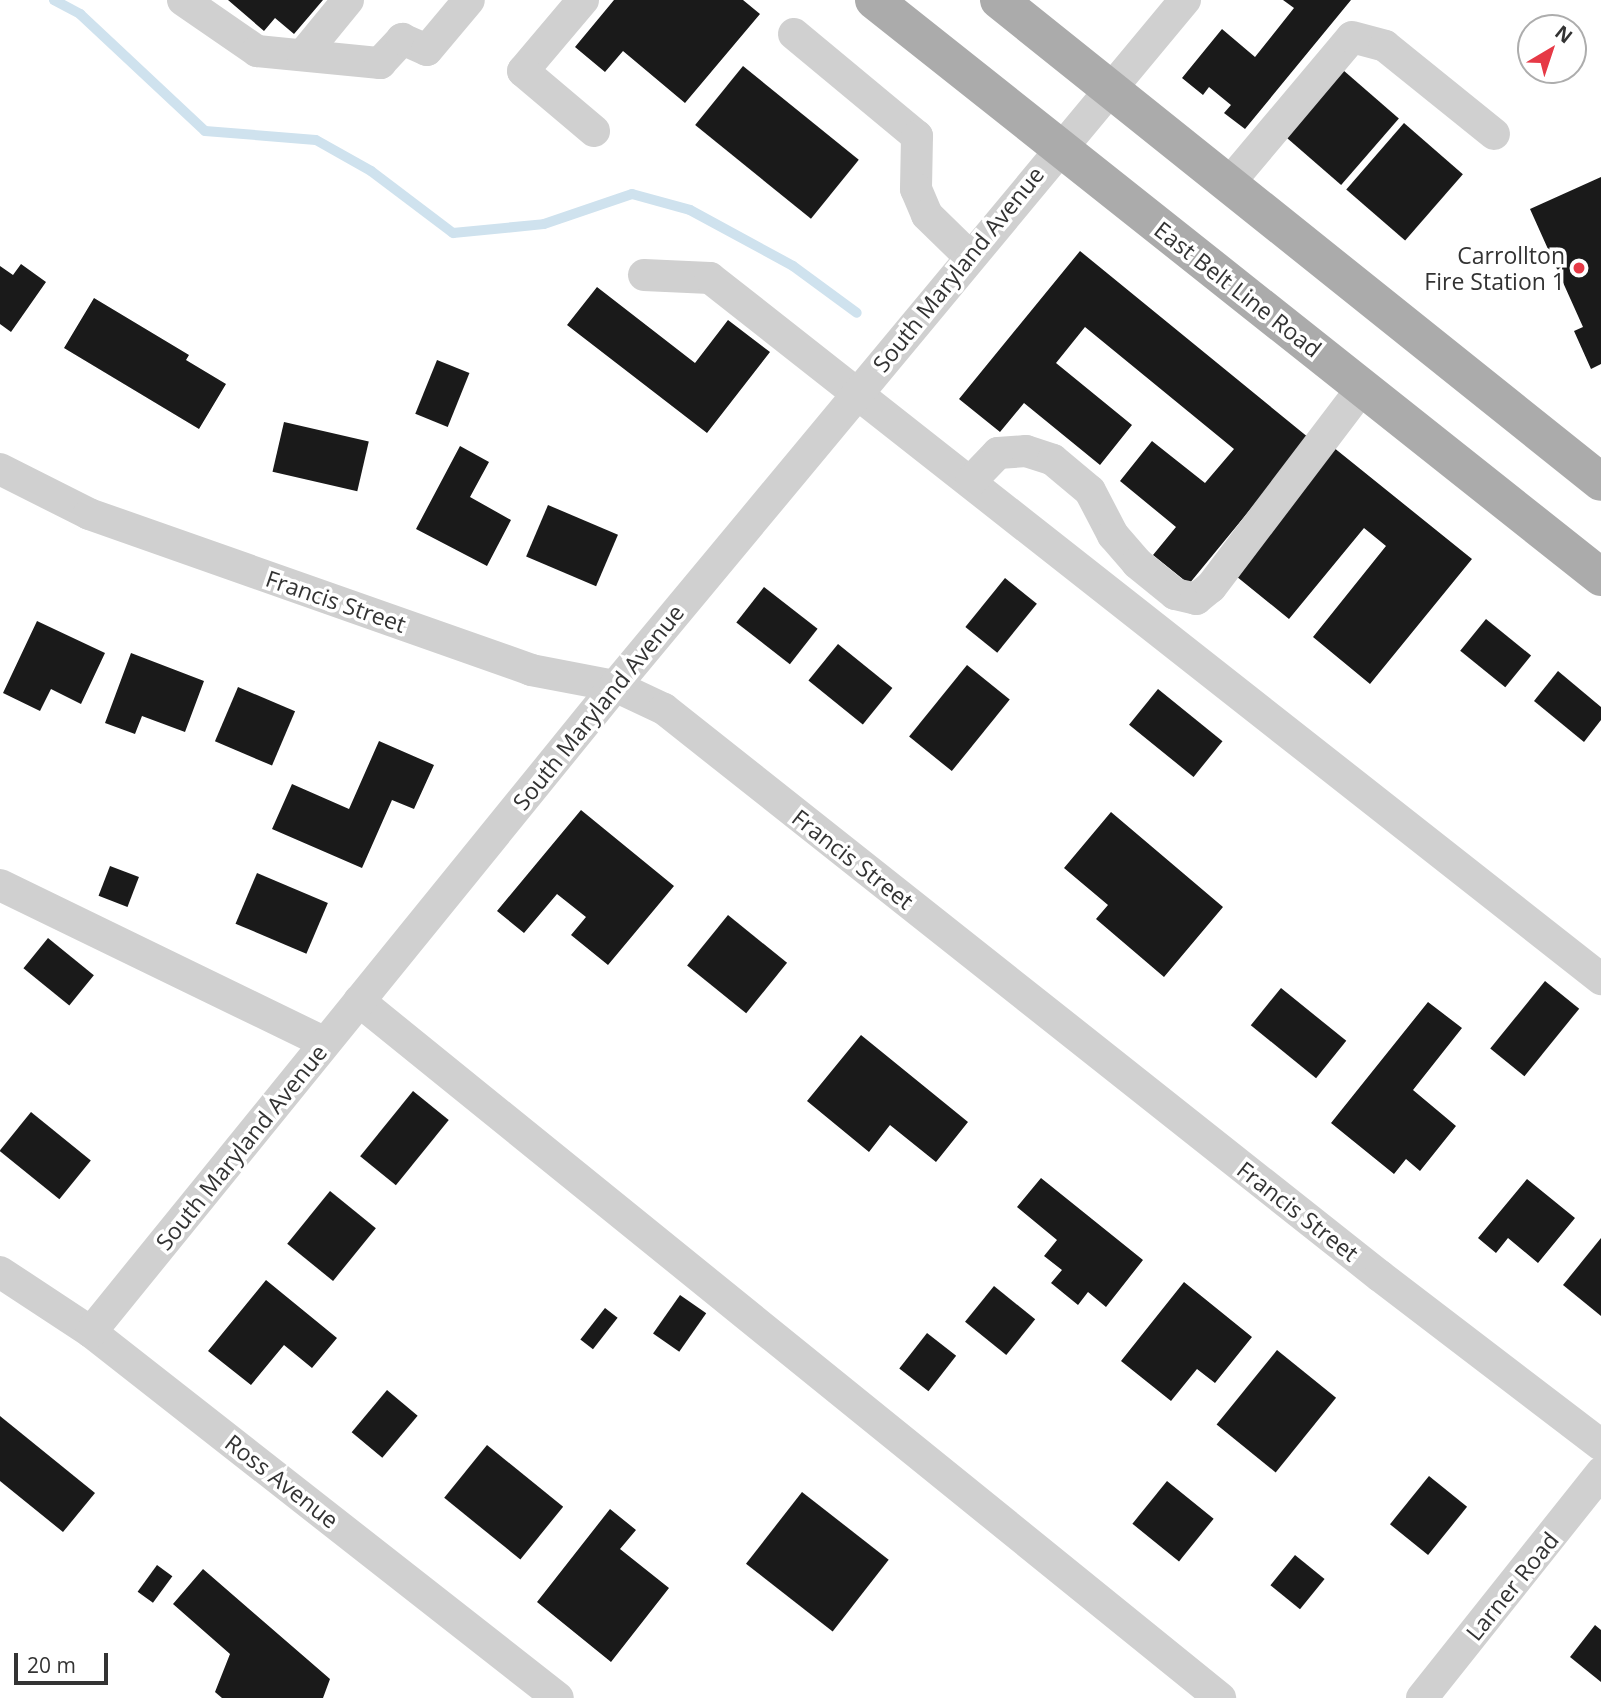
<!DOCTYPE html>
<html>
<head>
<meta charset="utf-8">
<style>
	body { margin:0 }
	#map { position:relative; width:1601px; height:1698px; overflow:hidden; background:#fff; font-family:"Open Sans",sans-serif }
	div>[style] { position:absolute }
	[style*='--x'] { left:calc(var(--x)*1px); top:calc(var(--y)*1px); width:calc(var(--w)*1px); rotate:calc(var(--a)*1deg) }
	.stream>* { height:10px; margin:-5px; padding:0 5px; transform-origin:5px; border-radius:5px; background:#cfe2ee }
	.building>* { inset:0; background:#1a1a1a; transform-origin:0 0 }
	.minor>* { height:32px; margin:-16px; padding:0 16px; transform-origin:16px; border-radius:16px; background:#d0d0d0 }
	.major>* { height:38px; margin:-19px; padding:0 19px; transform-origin:19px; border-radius:19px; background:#ababab }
	.dots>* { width:19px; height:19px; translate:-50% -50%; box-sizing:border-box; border:4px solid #fff; border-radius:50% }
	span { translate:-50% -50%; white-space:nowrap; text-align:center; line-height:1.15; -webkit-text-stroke:7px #fff; paint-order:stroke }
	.poi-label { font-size:23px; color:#333 }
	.right { translate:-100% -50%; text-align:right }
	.street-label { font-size:23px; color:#333 }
	.north { position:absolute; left:1517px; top:14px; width:70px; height:70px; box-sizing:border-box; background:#fff; border:2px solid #adadad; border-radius:50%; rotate:39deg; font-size:19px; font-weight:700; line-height:28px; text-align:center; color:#333 }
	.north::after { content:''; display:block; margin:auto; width:24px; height:32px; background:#e63946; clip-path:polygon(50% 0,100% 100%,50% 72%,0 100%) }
	.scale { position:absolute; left:14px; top:1653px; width:94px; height:32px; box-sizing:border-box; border:4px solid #333; border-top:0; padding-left:9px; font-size:21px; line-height:24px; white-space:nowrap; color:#333; -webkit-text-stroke:5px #fff; paint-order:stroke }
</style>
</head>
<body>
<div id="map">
	<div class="stream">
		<i style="--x:54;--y:0;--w:30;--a:28"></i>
		<i style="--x:80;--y:14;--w:171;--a:43.1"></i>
		<i style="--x:205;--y:131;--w:111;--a:4.6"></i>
		<i style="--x:316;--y:140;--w:63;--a:29.4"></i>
		<i style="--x:371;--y:171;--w:103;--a:37.1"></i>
		<i style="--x:453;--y:233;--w:91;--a:-5.6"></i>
		<i style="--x:544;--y:224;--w:93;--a:-18.8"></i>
		<i style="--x:632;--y:194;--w:60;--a:15.4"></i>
		<i style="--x:690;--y:210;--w:117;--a:28.5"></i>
		<i style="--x:793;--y:266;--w:79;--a:36.3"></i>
	</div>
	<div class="building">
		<i style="clip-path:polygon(228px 0,323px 0,294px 34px,275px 18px,264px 31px)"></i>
		<i style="clip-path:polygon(614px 0,743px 0,760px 14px,685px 103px,623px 51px,605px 72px,575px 47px)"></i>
		<i style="clip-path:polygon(1283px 0,1351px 0,1245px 129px,1224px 113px,1231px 105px,1209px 87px,1203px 95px,1182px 78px,1222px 29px,1255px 57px,1294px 8px)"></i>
		<i style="left:743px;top:66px;width:149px;height:76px;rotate:39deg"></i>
		<i style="left:1343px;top:70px;width:74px;height:88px;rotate:41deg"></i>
		<i style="left:1404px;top:123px;width:78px;height:88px;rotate:41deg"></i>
		<i style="clip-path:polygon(1601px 177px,1601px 364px,1591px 369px,1574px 331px,1583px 327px,1530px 209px)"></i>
		<i style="clip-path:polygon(1080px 251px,1309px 438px,1189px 584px,1153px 555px,1176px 527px,1120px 481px,1152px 441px,1205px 483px,1234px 449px,1085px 327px,1056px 363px,1132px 425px,1100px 465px,1024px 403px,1000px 432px,959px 399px)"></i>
		<i style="clip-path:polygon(21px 264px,46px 282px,11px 332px,0 324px,0 266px,13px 275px)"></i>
		<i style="clip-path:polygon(597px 287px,695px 363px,728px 320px,770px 352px,707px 433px,567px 325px)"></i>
		<i style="clip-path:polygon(94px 298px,189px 355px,186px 360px,226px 384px,199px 429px,64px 348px)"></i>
		<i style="left:437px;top:360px;width:35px;height:58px;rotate:22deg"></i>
		<i style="left:284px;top:422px;width:87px;height:51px;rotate:13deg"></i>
		<i style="clip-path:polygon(460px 446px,489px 462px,470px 497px,511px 520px,487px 566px,416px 529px)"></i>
		<i style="clip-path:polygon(1333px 447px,1472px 559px,1370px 684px,1313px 637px,1386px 546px,1364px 528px,1289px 619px,1231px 572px)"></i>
		<i style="left:548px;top:505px;width:76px;height:56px;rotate:23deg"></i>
		<i style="left:1005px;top:578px;width:41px;height:63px;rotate:39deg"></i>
		<i style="left:764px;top:587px;width:68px;height:45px;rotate:38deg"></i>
		<i style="left:1486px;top:619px;width:58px;height:41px;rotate:39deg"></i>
		<i style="clip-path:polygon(37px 621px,105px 653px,81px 704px,51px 689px,40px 711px,3px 693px)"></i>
		<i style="left:838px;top:644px;width:70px;height:47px;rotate:39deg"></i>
		<i style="clip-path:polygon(131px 653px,204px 681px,185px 732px,142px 716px,135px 734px,105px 723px)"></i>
		<i style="left:967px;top:665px;width:55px;height:92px;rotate:39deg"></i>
		<i style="clip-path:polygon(1558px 671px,1601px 707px,1601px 720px,1584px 742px,1534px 701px)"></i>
		<i style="left:238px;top:687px;width:62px;height:59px;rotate:23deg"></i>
		<i style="left:1158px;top:689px;width:83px;height:46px;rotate:39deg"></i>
		<i style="clip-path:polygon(379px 741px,434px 765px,414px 809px,392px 800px,362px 868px,272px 829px,292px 784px,349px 809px)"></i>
		<i style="clip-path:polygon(581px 810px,674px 886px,608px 965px,571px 935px,586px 917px,557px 894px,524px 933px,497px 911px)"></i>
		<i style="clip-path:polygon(1111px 812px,1223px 907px,1164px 977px,1096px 919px,1108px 905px,1064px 868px)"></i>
		<i style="left:110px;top:866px;width:31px;height:32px;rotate:21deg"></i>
		<i style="left:257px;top:873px;width:77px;height:55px;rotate:23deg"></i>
		<i style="left:728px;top:915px;width:76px;height:65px;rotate:39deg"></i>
		<i style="left:48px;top:938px;width:59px;height:39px;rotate:39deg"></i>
		<i style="left:1545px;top:981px;width:44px;height:87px;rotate:39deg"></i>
		<i style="left:1281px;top:988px;width:84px;height:48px;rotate:39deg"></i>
		<i style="clip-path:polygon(1428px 1002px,1462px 1028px,1413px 1090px,1456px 1126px,1420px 1171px,1406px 1159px,1394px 1174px,1331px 1123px)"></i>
		<i style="clip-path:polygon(861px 1035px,968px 1122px,936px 1162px,890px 1125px,869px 1152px,807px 1101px)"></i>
		<i style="left:413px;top:1091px;width:46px;height:84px;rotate:39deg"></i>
		<i style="left:31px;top:1112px;width:77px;height:50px;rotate:39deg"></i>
		<i style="clip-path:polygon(1041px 1178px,1143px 1260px,1106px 1307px,1088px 1292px,1078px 1305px,1051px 1283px,1062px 1270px,1044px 1256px,1057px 1240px,1017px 1207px)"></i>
		<i style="clip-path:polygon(1527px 1179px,1575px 1218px,1538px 1263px,1508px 1238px,1496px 1253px,1478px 1238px)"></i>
		<i style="left:330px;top:1191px;width:59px;height:68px;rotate:39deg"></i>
		<i style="clip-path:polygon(1601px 1238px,1601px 1316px,1563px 1285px)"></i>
		<i style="clip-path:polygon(266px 1280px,337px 1338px,312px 1368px,284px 1345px,251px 1385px,208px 1351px)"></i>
		<i style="clip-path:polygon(1184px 1282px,1252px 1337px,1215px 1383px,1197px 1369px,1171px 1401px,1121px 1361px)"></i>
		<i style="left:994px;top:1286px;width:53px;height:46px;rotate:39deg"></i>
		<i style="left:680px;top:1295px;width:32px;height:47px;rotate:35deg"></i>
		<i style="left:605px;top:1308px;width:16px;height:40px;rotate:38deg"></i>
		<i style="left:927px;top:1333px;width:37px;height:45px;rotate:38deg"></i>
		<i style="left:1277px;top:1350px;width:76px;height:96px;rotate:39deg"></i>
		<i style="left:387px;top:1390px;width:40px;height:55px;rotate:40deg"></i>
		<i style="clip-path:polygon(0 1416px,95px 1493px,63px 1532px,0 1481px)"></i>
		<i style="left:487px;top:1445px;width:98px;height:68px;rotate:39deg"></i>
		<i style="left:1429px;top:1476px;width:49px;height:62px;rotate:39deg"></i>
		<i style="left:1167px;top:1481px;width:60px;height:55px;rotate:39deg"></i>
		<i style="left:802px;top:1492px;width:110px;height:91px;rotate:38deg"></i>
		<i style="clip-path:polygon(610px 1509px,636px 1530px,620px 1549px,669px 1588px,611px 1662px,537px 1602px)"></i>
		<i style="left:1295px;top:1555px;width:38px;height:39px;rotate:39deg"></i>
		<i style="left:157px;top:1565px;width:19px;height:33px;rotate:36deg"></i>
		<i style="clip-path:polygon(203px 1569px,330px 1679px,323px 1698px,222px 1698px,215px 1692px,230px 1654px,173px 1604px)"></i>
		<i style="clip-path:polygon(1595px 1625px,1601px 1630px,1601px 1682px,1570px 1657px)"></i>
	</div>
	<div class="minor">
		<i style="--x:183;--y:0;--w:90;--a:34.6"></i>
		<i style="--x:257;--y:51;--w:124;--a:5.6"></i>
		<i style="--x:380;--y:63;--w:33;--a:-47"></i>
		<i style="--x:402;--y:39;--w:27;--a:24"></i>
		<i style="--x:427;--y:50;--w:65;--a:-50"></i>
		<i style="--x:583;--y:0;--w:93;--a:130.2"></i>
		<i style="--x:523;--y:71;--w:93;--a:40.2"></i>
		<i style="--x:794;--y:34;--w:160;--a:39.7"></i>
		<i style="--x:917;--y:136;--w:53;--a:91.1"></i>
		<i style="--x:916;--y:189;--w:28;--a:67"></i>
		<i style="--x:927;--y:215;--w:59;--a:44.3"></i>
		<i style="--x:303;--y:55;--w:71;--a:-50.7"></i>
		<i style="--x:1230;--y:182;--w:189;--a:-49.9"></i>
		<i style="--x:1352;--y:37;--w:34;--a:15"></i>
		<i style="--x:1385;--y:46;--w:140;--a:38.9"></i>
		<i style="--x:644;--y:275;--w:66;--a:2.6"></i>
		<i style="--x:710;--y:278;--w:1134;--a:38.19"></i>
		<i style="--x:0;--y:469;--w:100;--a:26.8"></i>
		<i style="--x:89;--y:514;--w:469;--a:19.4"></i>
		<i style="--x:531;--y:670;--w:86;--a:10.8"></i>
		<i style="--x:615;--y:686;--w:54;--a:25.1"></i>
		<i style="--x:664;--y:709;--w:913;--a:38.38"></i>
		<i style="--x:1380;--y:1276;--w:278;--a:37.4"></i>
		<i style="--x:971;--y:481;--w:39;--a:-46"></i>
		<i style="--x:998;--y:453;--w:28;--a:-4"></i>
		<i style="--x:1026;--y:451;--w:28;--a:18"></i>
		<i style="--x:1053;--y:460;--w:48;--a:40"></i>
		<i style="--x:1090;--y:491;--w:50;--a:62.4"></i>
		<i style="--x:1113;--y:535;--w:37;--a:49"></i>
		<i style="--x:1137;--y:563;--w:49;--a:39.2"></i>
		<i style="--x:1175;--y:594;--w:22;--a:13"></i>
		<i style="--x:1196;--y:599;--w:19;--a:-39"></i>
		<i style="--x:1211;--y:587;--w:251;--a:-52.8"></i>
		<i style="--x:0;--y:885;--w:361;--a:25.9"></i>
		<i style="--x:359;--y:1001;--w:1108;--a:38.99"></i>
		<i style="--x:0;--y:1272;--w:109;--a:33.4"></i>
		<i style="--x:91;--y:1332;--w:593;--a:38.09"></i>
		<i style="--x:91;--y:1332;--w:832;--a:-50.95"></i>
		<i style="--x:615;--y:686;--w:892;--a:-50.28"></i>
		<i style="--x:1422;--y:1698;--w:288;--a:-51.5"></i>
	</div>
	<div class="major">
		<i style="--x:874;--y:0;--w:928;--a:38.44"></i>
		<i style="--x:999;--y:0;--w:771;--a:38.68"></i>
	</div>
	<div class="dots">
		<i style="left:1579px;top:268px;background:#e63946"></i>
	</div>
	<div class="poi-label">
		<span class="right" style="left:1565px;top:268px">Carrollton<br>Fire Station 1</span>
	</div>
	<div class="street-label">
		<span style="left:958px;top:269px;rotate:-51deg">South Maryland Avenue</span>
		<span style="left:1238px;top:289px;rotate:38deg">East Belt Line Road</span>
		<span style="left:336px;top:601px;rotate:19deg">Francis Street</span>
		<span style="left:598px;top:707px;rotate:-51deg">South Maryland Avenue</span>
		<span style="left:853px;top:859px;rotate:38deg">Francis Street</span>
		<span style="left:241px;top:1147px;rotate:-51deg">South Maryland Avenue</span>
		<span style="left:1298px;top:1211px;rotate:38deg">Francis Street</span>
		<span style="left:282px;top:1481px;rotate:38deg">Ross Avenue</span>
		<span style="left:1512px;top:1586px;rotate:-51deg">Larner Road</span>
	</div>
	<div class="north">N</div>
	<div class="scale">20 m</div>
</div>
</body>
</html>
